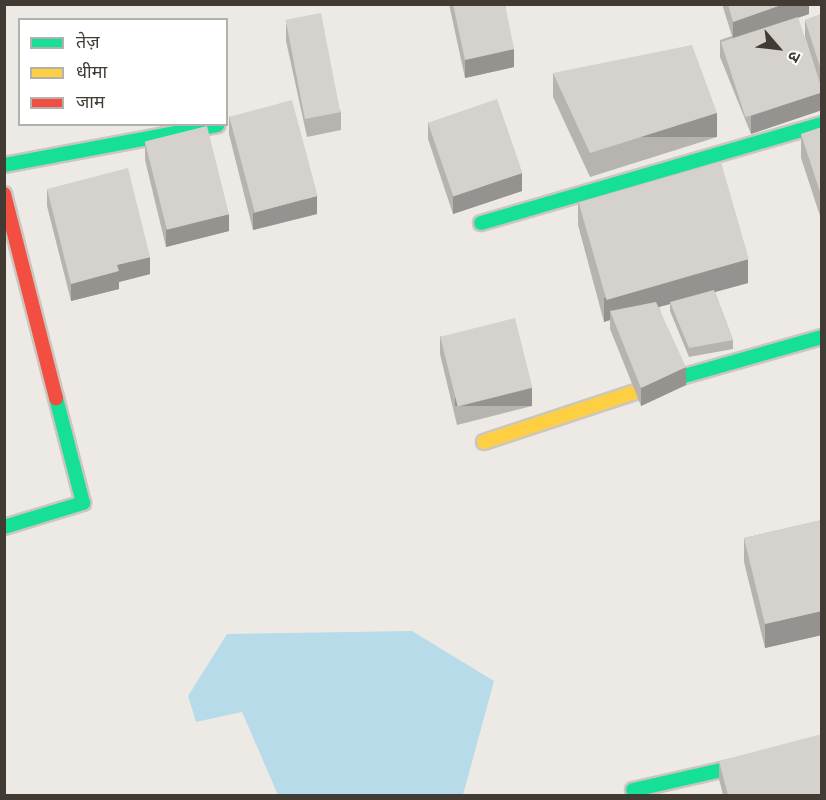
<!DOCTYPE html>
<html>
<head>
<meta charset="utf-8">
<style>
	body { margin:0 }
	#map { position:relative; width:826px; height:800px; overflow:hidden; background:#edeae6; font-family:Roboto,"Noto Sans Devanagari",sans-serif }
	div>[style] { position:absolute }
	[style*='--x'] { left:calc(var(--x)*1px); top:calc(var(--y)*1px); width:calc(var(--w)*1px); rotate:calc(var(--a)*1deg) }
	.water>* { inset:0; background:#b8dbea }
	.roads { filter:drop-shadow(2px 0 #ccc6be) drop-shadow(-2px 0 #ccc6be) drop-shadow(0 2px #ccc6be) drop-shadow(0 -2px #ccc6be) }
	.fast>* { height:14px; margin:-7px; padding:0 7px; transform-origin:7px; border-radius:7px; background:#16e098 }
	.slow>* { height:14px; margin:-7px; padding:0 7px; transform-origin:7px; border-radius:7px; background:#ffcf43 }
	.jam>* { height:14px; margin:-7px; padding:0 7px; transform-origin:7px; border-radius:7px; background:#f24e42 }
	.wall>* { inset:0; background:#b7b4b0 }
	.shaded-wall>* { inset:0; background:#959290; transform-origin:0 0 }
	.building>* { inset:0; background:#d5d1cd; transform-origin:0 0 }
	span { translate:-50% -50%; white-space:nowrap; text-align:center; line-height:1.15; -webkit-text-stroke:5px #fff; paint-order:stroke }
	.frame { position:absolute; inset:0; border:6px solid #423b34; pointer-events:none }
	.legend { position:absolute; left:18px; top:18px; width:210px; height:108px; box-sizing:border-box; background:#fff; border:2px solid #b3b1ae; margin:0; padding:8px 10px; list-style:none; font-size:18px; color:#423b34 }
	.legend li { display:flex; align-items:center; gap:12px; height:30px }
	.legend b { width:30px; border:2px solid #b3b1ae }
	.north { position:absolute; left:748px; top:18px; width:60px; height:60px; -webkit-text-stroke:4px #fff; paint-order:stroke; rotate:118deg; font-size:16px; font-weight:700; line-height:24px; text-align:center; color:#423b34 }
	.north::after { content:''; display:block; margin:auto; width:21px; height:27px; background:#423b34; clip-path:polygon(50% 0,100% 100%,50% 72%,0 100%) }
</style>
</head>
<body>
<div id="map">
	<div class="water">
		<i style="clip-path:polygon(412px 631px,494px 681px,463px 795px,278px 795px,242px 712px,196px 722px,188px 696px,227px 634px)"></i>
	</div>
	<div class="roads">
		<div class="fast">
			<i style="--x:4;--y:165;--w:217;--a:-10.6"></i>
			<i style="--x:481;--y:223;--w:355;--a:-16.2"></i>
			<i style="--x:677;--y:378;--w:151;--a:-15.8"></i>
			<i style="--x:4;--y:527;--w:83;--a:-16.9"></i>
			<i style="--x:83;--y:503;--w:108;--a:-104.4"></i>
			<i style="--x:633;--y:790;--w:194;--a:-12.8"></i>
		</div>
		<div class="slow">
			<i style="--x:484;--y:442;--w:203;--a:-18.3"></i>
		</div>
		<div class="jam">
			<i style="--x:4;--y:194;--w:211;--a:75.7"></i>
		</div>
	</div>
	<div class="wall">
		<i style="clip-path:polygon(449px 4px,505px 4px,514px 67px,465px 78px)"></i>
		<i style="clip-path:polygon(722px 4px,809px 4px,809px 14px,798px 18px,822px 91px,822px 110px,751px 134px,720px 57px,720px 40px,732px 36px)"></i>
		<i style="clip-path:polygon(822px 14px,822px 90px,805px 37px,805px 20px)"></i>
		<i style="clip-path:polygon(286px 23px,341px 112px,341px 130px,307px 137px,286px 41px)"></i>
		<i style="clip-path:polygon(553px 73px,717px 137px,590px 177px,553px 97px)"></i>
		<i style="clip-path:polygon(229px 116px,317px 214px,253px 230px,229px 134px)"></i>
		<i style="clip-path:polygon(428px 122px,522px 191px,453px 214px,428px 139px)"></i>
		<i style="clip-path:polygon(822px 127px,822px 222px,801px 158px,801px 134px)"></i>
		<i style="clip-path:polygon(145px 142px,229px 231px,166px 247px,145px 160px)"></i>
		<i style="clip-path:polygon(47px 189px,150px 274px,119px 282px,119px 289px,71px 301px,47px 206px)"></i>
		<i style="clip-path:polygon(578px 201px,748px 283px,715px 292px,733px 340px,733px 349px,689px 357px,670px 311px,670px 304px,659px 307px,686px 385px,641px 406px,610px 329px,610px 320px,604px 322px,578px 225px)"></i>
		<i style="clip-path:polygon(440px 336px,532px 406px,457px 425px,440px 354px)"></i>
		<i style="clip-path:polygon(822px 520px,822px 635px,765px 648px,744px 562px,744px 538px)"></i>
		<i style="clip-path:polygon(719px 761px,822px 795px,723px 795px,719px 779px)"></i>
	</div>
	<div class="shaded-wall">
		<i style="clip-path:polygon(784px 4px,809px 4px,809px 14px,733px 39px,733px 22px)"></i>
		<i style="clip-path:polygon(514px 49px,514px 67px,465px 78px,465px 60px)"></i>
		<i style="clip-path:polygon(822px 92px,822px 110px,751px 134px,751px 116px)"></i>
		<i style="left:717px;top:113px;width:24px;height:133px;rotate:90deg"></i>
		<i style="clip-path:polygon(522px 173px,522px 191px,453px 214px,453px 196px)"></i>
		<i style="clip-path:polygon(317px 196px,317px 214px,253px 230px,253px 213px)"></i>
		<i style="clip-path:polygon(229px 214px,229px 231px,166px 247px,166px 229px)"></i>
		<i style="clip-path:polygon(150px 257px,150px 274px,119px 282px,119px 289px,71px 301px,71px 284px,117px 265px)"></i>
		<i style="clip-path:polygon(748px 259px,748px 283px,671px 304px,670px 302px,670px 304px,613px 319px,610px 311px,610px 320px,604px 322px,604px 298px)"></i>
		<i style="clip-path:polygon(686px 367px,686px 385px,641px 406px,641px 388px)"></i>
		<i style="left:532px;top:388px;width:18px;height:77px;rotate:90deg"></i>
		<i style="clip-path:polygon(822px 611px,822px 635px,765px 648px,765px 624px)"></i>
	</div>
	<div class="building">
		<i style="clip-path:polygon(453px 4px,505px 4px,514px 49px,465px 60px)"></i>
		<i style="clip-path:polygon(728px 4px,784px 4px,733px 22px)"></i>
		<i style="left:321px;top:13px;width:101px;height:36px;rotate:79deg"></i>
		<i style="clip-path:polygon(822px 14px,822px 73px,805px 20px)"></i>
		<i style="left:798px;top:17px;width:79px;height:81px;rotate:72deg"></i>
		<i style="clip-path:polygon(692px 45px,717px 113px,590px 153px,553px 73px)"></i>
		<i style="left:497px;top:99px;width:78px;height:73px;rotate:71deg"></i>
		<i style="left:292px;top:100px;width:99px;height:65px;rotate:75deg"></i>
		<i style="left:207px;top:126px;width:91px;height:64px;rotate:76deg"></i>
		<i style="clip-path:polygon(822px 127px,822px 198px,801px 134px)"></i>
		<i style="left:721px;top:162px;width:101px;height:148px;rotate:74deg"></i>
		<i style="clip-path:polygon(128px 168px,150px 257px,117px 265px,119px 271px,71px 284px,47px 189px)"></i>
		<i style="clip-path:polygon(714px 290px,733px 340px,689px 348px,670px 302px)"></i>
		<i style="clip-path:polygon(656px 302px,686px 367px,641px 388px,610px 311px)"></i>
		<i style="left:515px;top:318px;width:72px;height:77px;rotate:76deg"></i>
		<i style="clip-path:polygon(822px 520px,822px 611px,765px 624px,744px 538px)"></i>
		<i style="clip-path:polygon(822px 734px,822px 795px,728px 795px,719px 761px)"></i>
	</div>
	<div class="frame"></div>
	<ul class="legend">
	<li><b style="height:8px;background:#16e098"></b>तेज़</li>
	<li><b style="height:8px;background:#ffcf43"></b>धीमा</li>
	<li><b style="height:8px;background:#f24e42"></b>जाम</li>
	</ul>
	<div class="north">उ</div>
</div>
</body>
</html>
